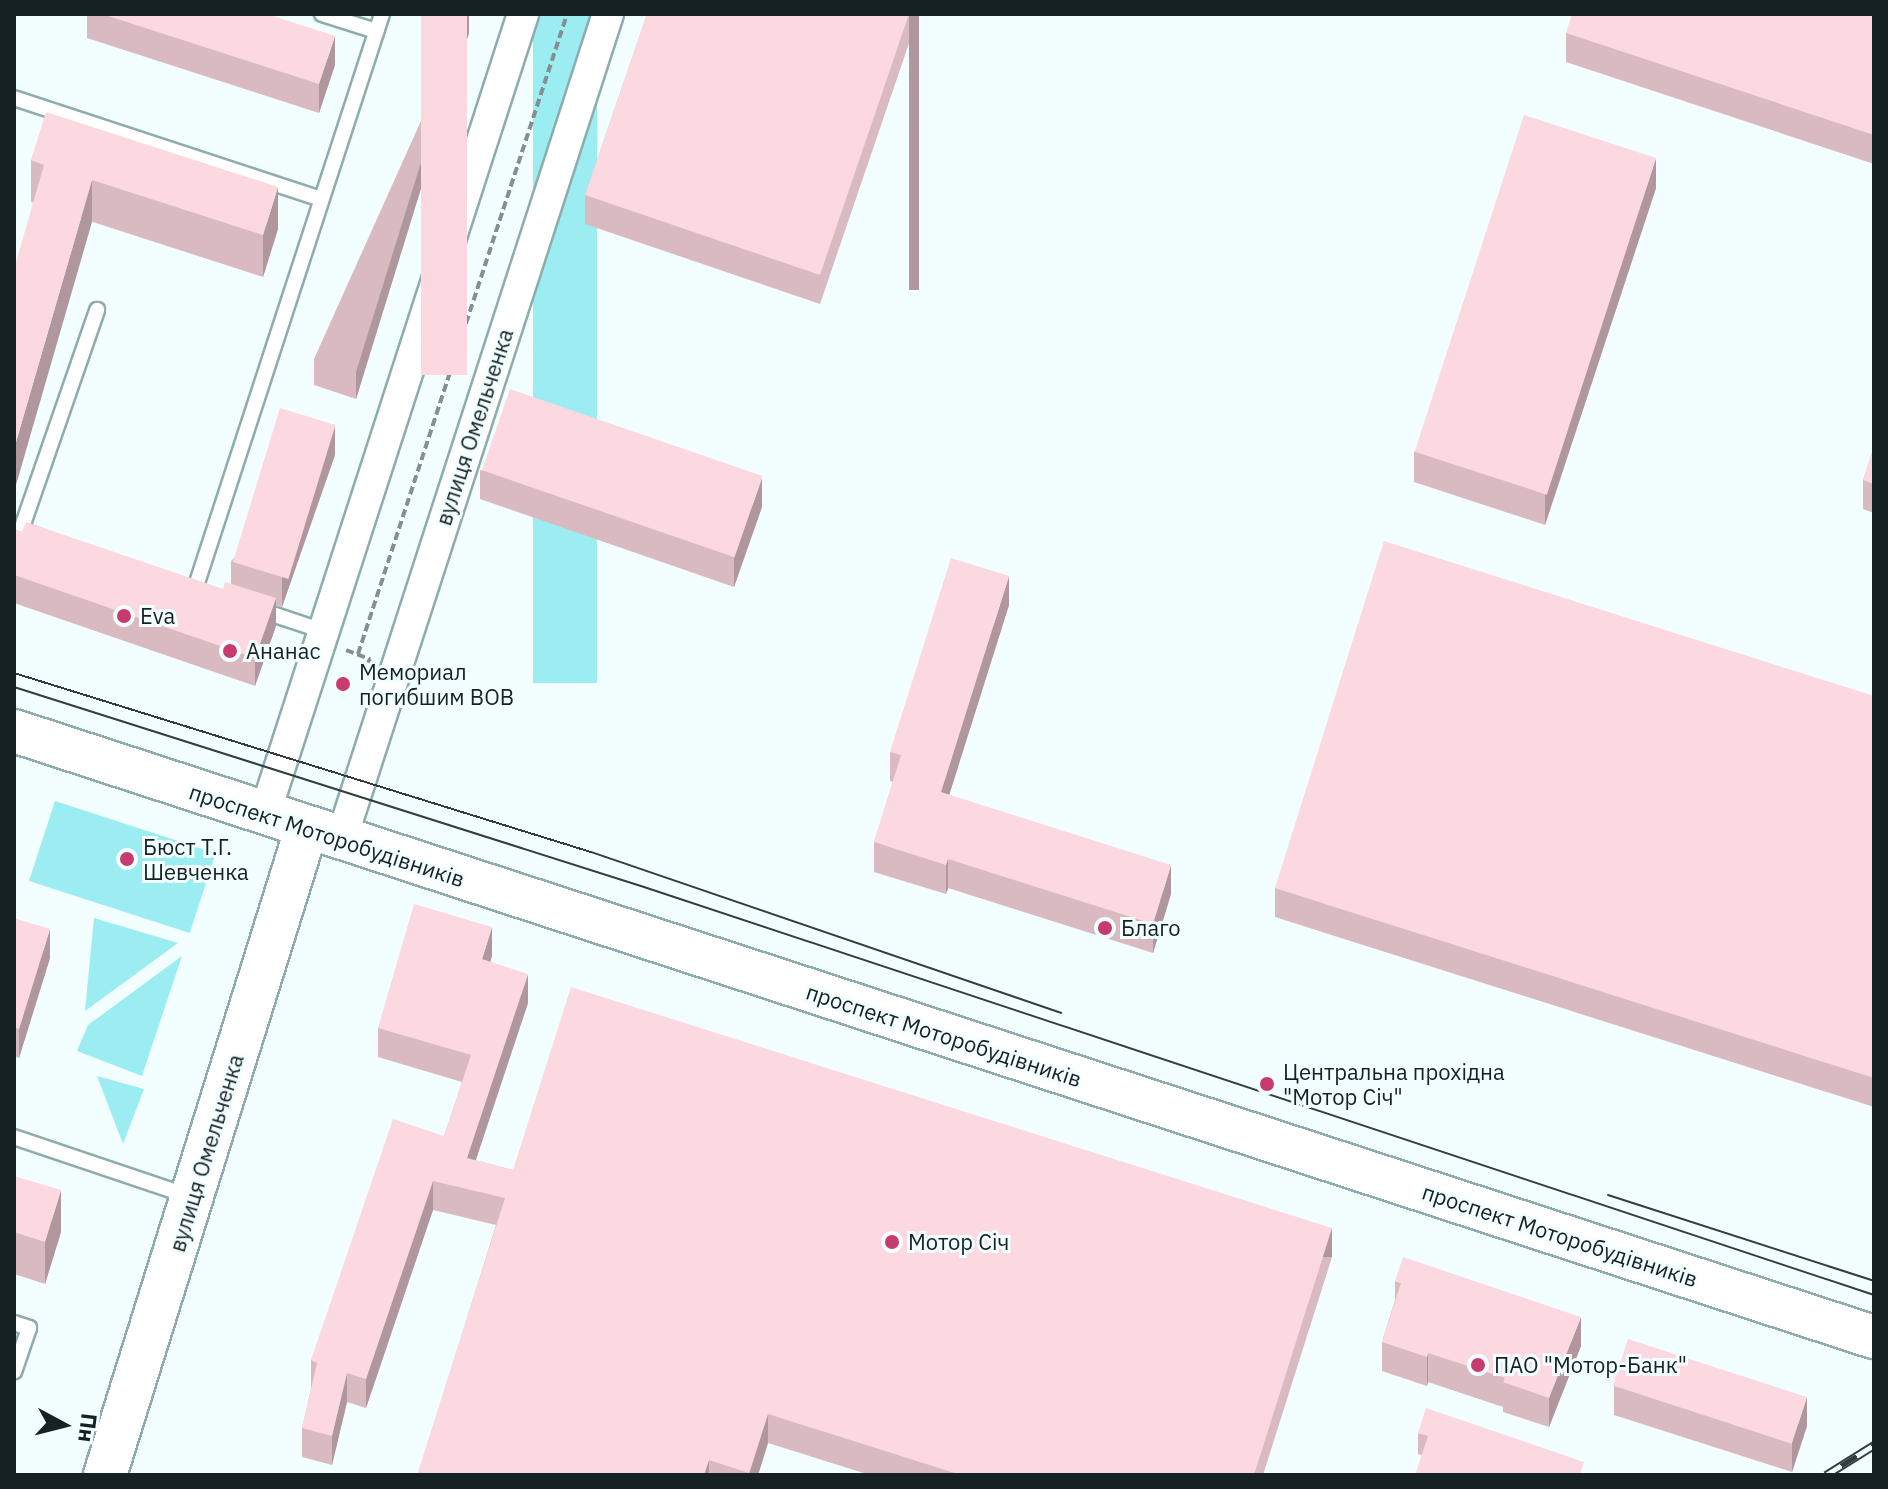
<!DOCTYPE html>
<html>
<head>
<meta charset="utf-8">
<style>
	body { margin:0 }
	#map { position:relative; width:1888px; height:1489px; overflow:hidden; background:#f2feff; font-family:"IBM Plex Sans",sans-serif }
	div>[style] { position:absolute }
	[style*='--x'] { left:calc(var(--x)*1px); top:calc(var(--y)*1px); width:calc(var(--w)*1px); rotate:calc(var(--a)*1deg) }
	.green>* { inset:0; background:#9bedf1; transform-origin:0 0 }
	.path>* { height:4px; margin-top:-2px; transform-origin:0; background:repeating-linear-gradient(90deg,#838f90 0 8px,transparent 0 12px) }
	.roads { filter:drop-shadow(2px 0 #8eacad) drop-shadow(-2px 0 #8eacad) drop-shadow(0 2px #8eacad) drop-shadow(0 -2px #8eacad) }
	.lane>* { height:14px; margin:-7px; padding:0 7px; transform-origin:7px; border-radius:7px; background:#fff }
	.street>* { height:30px; margin:-15px; padding:0 15px; transform-origin:15px; border-radius:15px; background:#fff }
	.secondary>* { height:42px; margin:-21px; padding:0 21px; transform-origin:21px; border-radius:21px; background:#fff }
	.tram>* { height:2px; margin:-1px; padding:0 1px; transform-origin:1px; border-radius:1px; background:#313d3e }
	.rail>* { height:9px; margin-top:-4.5px; transform-origin:0; background:repeating-linear-gradient(90deg,#f2feff 0 18px,#313d3e 0 36px); box-sizing:border-box; border-block:2px solid #313d3e }
	.wall>* { inset:0; background:#d9bac1 }
	.shaded-wall>* { inset:0; background:#b0979d; transform-origin:0 0 }
	.building>* { inset:0; background:#fcd8e0; transform-origin:0 0 }
	.dots>* { width:22px; height:22px; translate:-50% -50%; box-sizing:border-box; border:4px solid #f2feff; border-radius:50% }
	span { translate:-50% -50%; white-space:nowrap; text-align:center; line-height:1.15; -webkit-text-stroke:6px #f2feff; paint-order:stroke }
	.street-label { font-size:22px; color:#152122 }
	.poi-label { font-size:22px; color:#152122 }
	.left { translate:0 -50%; text-align:left }
	.frame { position:absolute; inset:0; border:16px solid #152122; pointer-events:none }
	.north { position:absolute; left:24px; top:1385px; width:80px; height:80px; -webkit-text-stroke:6px #f2feff; paint-order:stroke; rotate:97deg; font-size:22px; font-weight:700; line-height:32px; text-align:center; color:#152122 }
	.north::after { content:''; display:block; margin:auto; width:28px; height:36px; background:#152122; clip-path:polygon(50% 0,100% 100%,50% 72%,0 100%) }
</style>
</head>
<body>
<div id="map">
	<div class="green">
		<i style="left:533px;top:14px;width:64px;height:669px"></i>
		<i style="left:55px;top:801px;width:169px;height:84px;rotate:18deg"></i>
		<i style="clip-path:polygon(94px 918px,178px 943px,85px 1011px)"></i>
		<i style="clip-path:polygon(182px 956px,142px 1076px,77px 1051px,88px 1025px)"></i>
		<i style="clip-path:polygon(97px 1076px,144px 1089px,123px 1144px)"></i>
	</div>
	<div class="path">
		<i style="--x:346;--y:650;--w:26;--a:21"></i>
		<i style="--x:370;--y:659;--w:4;--a:117"></i>
		<i style="--x:358;--y:654;--w:673;--a:-71.91"></i>
	</div>
	<div class="roads">
		<div class="lane">
			<i style="--x:322;--y:14;--w:57;--a:17.5"></i>
			<i style="--x:14;--y:98;--w:323;--a:18.2"></i>
			<i style="--x:40;--y:537;--w:20;--a:-160"></i>
			<i style="--x:21;--y:530;--w:233;--a:-70.9"></i>
			<i style="--x:189;--y:587;--w:6;--a:18"></i>
			<i style="--x:195;--y:589;--w:605;--a:-71.98"></i>
			<i style="--x:260;--y:610;--w:63;--a:18.4"></i>
			<i style="--x:14;--y:1137;--w:184;--a:18.7"></i>
			<i style="--x:14;--y:1323;--w:16;--a:18"></i>
			<i style="--x:29;--y:1328;--w:46;--a:108.8"></i>
		</div>
		<div class="street">
			<i style="--x:264;--y:816;--w:843;--a:-72.1"></i>
			<i style="--x:341;--y:840;--w:868;--a:-72.09"></i>
		</div>
		<div class="secondary">
			<i style="--x:14;--y:731;--w:1956;--a:18.05"></i>
			<i style="--x:105;--y:1475;--w:676;--a:-72.69"></i>
		</div>
	</div>
	<div class="tram">
		<i style="--x:14;--y:673;--w:604;--a:17.24"></i>
		<i style="--x:591;--y:852;--w:497;--a:18.9"></i>
		<i style="--x:14;--y:687;--w:661;--a:17.61"></i>
		<i style="--x:644;--y:887;--w:1296;--a:18.35"></i>
		<i style="--x:1608;--y:1195;--w:280;--a:17.9"></i>
	</div>
	<div class="rail">
		<i style="--x:1826;--y:1475;--w:57;--a:-32"></i>
	</div>
	<div class="wall">
		<i style="clip-path:polygon(87px 14px,267px 14px,335px 65px,319px 113px,87px 38px)"></i>
		<i style="clip-path:polygon(469px 14px,469px 33px,356px 399px,314px 385px,314px 359px)"></i>
		<i style="clip-path:polygon(647px 14px,919px 14px,820px 304px,585px 224px,585px 195px)"></i>
		<i style="clip-path:polygon(1874px 14px,1874px 164px,1566px 62px,1566px 33px)"></i>
		<i style="clip-path:polygon(31px 160px,278px 229px,263px 277px,31px 202px)"></i>
		<i style="clip-path:polygon(1656px 188px,1545px 525px,1414px 482px,1414px 452px)"></i>
		<i style="clip-path:polygon(1874px 447px,1874px 513px,1863px 509px,1863px 480px)"></i>
		<i style="clip-path:polygon(335px 455px,282px 607px,276px 605px,276px 626px,255px 686px,14px 603px,14px 529px,22px 532px,223px 589px,231px 584px,231px 561px)"></i>
		<i style="clip-path:polygon(480px 470px,762px 507px,734px 587px,480px 499px)"></i>
		<i style="clip-path:polygon(1009px 605px,949px 795px,1171px 894px,1153px 953px,948px 888px,946px 894px,874px 872px,874px 842px,893px 782px,890px 781px,890px 752px)"></i>
		<i style="clip-path:polygon(1874px 696px,1874px 1107px,1275px 917px,1275px 888px)"></i>
		<i style="clip-path:polygon(14px 918px,50px 958px,19px 1058px,14px 1056px)"></i>
		<i style="clip-path:polygon(492px 956px,490px 961px,528px 1003px,475px 1160px,513px 1170px,1332px 1257px,1263px 1475px,870px 1475px,768px 1443px,758px 1475px,418px 1475px,496px 1225px,433px 1210px,366px 1408px,347px 1402px,332px 1465px,302px 1457px,302px 1428px,311px 1389px,311px 1360px,444px 1136px,462px 1082px,378px 1057px,378px 1028px)"></i>
		<i style="clip-path:polygon(14px 1176px,61px 1232px,45px 1284px,14px 1274px)"></i>
		<i style="clip-path:polygon(1395px 1281px,1581px 1346px,1549px 1427px,1503px 1412px,1503px 1407px,1428px 1382px,1427px 1386px,1382px 1371px,1382px 1342px,1395px 1300px)"></i>
		<i style="clip-path:polygon(1614px 1386px,1807px 1426px,1792px 1472px,1614px 1415px)"></i>
		<i style="clip-path:polygon(1418px 1433px,1584px 1475px,1422px 1455px,1418px 1454px)"></i>
	</div>
	<div class="shaded-wall">
		<i style="clip-path:polygon(467px 14px,469px 14px,469px 33px,356px 399px,356px 372px)"></i>
		<i style="left:909px;top:14px;width:10px;height:276px"></i>
		<i style="clip-path:polygon(335px 36px,335px 65px,319px 113px,319px 84px)"></i>
		<i style="clip-path:polygon(1656px 158px,1656px 188px,1545px 525px,1545px 496px)"></i>
		<i style="clip-path:polygon(92px 180px,92px 222px,14px 492px,14px 449px)"></i>
		<i style="clip-path:polygon(278px 187px,278px 229px,263px 277px,263px 235px)"></i>
		<i style="clip-path:polygon(335px 425px,335px 455px,282px 607px,282px 578px)"></i>
		<i style="clip-path:polygon(762px 478px,762px 507px,734px 587px,734px 558px)"></i>
		<i style="clip-path:polygon(1009px 576px,1009px 605px,941px 821px,941px 792px)"></i>
		<i style="clip-path:polygon(276px 598px,276px 626px,255px 686px,255px 658px)"></i>
		<i style="clip-path:polygon(948px 859px,948px 888px,946px 894px,946px 865px)"></i>
		<i style="clip-path:polygon(1171px 865px,1171px 894px,1153px 953px,1153px 924px)"></i>
		<i style="clip-path:polygon(492px 927px,492px 956px,482px 988px,482px 959px)"></i>
		<i style="clip-path:polygon(50px 929px,50px 958px,19px 1058px,19px 1029px)"></i>
		<i style="clip-path:polygon(528px 974px,528px 1003px,467px 1187px,467px 1158px)"></i>
		<i style="clip-path:polygon(433px 1181px,433px 1210px,366px 1408px,366px 1379px)"></i>
		<i style="clip-path:polygon(61px 1190px,61px 1232px,45px 1284px,45px 1242px)"></i>
		<i style="left:1332px;top:1228px;width:29px;height:259px;rotate:90deg"></i>
		<i style="clip-path:polygon(1581px 1317px,1581px 1346px,1549px 1427px,1549px 1398px)"></i>
		<i style="clip-path:polygon(1428px 1353px,1428px 1382px,1427px 1386px,1427px 1357px)"></i>
		<i style="clip-path:polygon(347px 1373px,347px 1402px,332px 1465px,332px 1436px)"></i>
		<i style="clip-path:polygon(1807px 1397px,1807px 1426px,1792px 1472px,1792px 1443px)"></i>
		<i style="clip-path:polygon(768px 1414px,768px 1443px,758px 1475px,749px 1475px)"></i>
		<i style="clip-path:polygon(709px 1460px,709px 1475px,704px 1475px)"></i>
	</div>
	<div class="building">
		<i style="clip-path:polygon(102px 14px,267px 14px,335px 36px,319px 84px)"></i>
		<i style="left:421px;top:14px;width:46px;height:361px"></i>
		<i style="clip-path:polygon(647px 14px,909px 14px,820px 275px,585px 195px)"></i>
		<i style="clip-path:polygon(1572px 14px,1874px 14px,1874px 135px,1566px 33px)"></i>
		<i style="clip-path:polygon(46px 112px,278px 187px,263px 235px,92px 180px,14px 449px,14px 269px,44px 165px,31px 160px)"></i>
		<i style="left:1524px;top:115px;width:139px;height:354px;rotate:18deg"></i>
		<i style="left:510px;top:389px;width:267px;height:86px;rotate:19deg"></i>
		<i style="left:280px;top:408px;width:58px;height:161px;rotate:17deg"></i>
		<i style="clip-path:polygon(1874px 447px,1874px 484px,1863px 480px)"></i>
		<i style="clip-path:polygon(26px 522px,223px 589px,225px 582px,276px 598px,255px 658px,14px 575px,14px 529px,22px 532px)"></i>
		<i style="clip-path:polygon(1384px 541px,1874px 696px,1874px 1078px,1275px 888px)"></i>
		<i style="clip-path:polygon(951px 558px,1009px 576px,941px 792px,1171px 865px,1153px 924px,948px 859px,946px 865px,874px 842px,901px 755px,890px 752px)"></i>
		<i style="clip-path:polygon(414px 904px,492px 927px,482px 959px,528px 974px,467px 1158px,513px 1170px,571px 987px,1332px 1228px,1254px 1475px,961px 1475px,768px 1414px,749px 1473px,709px 1460px,704px 1475px,429px 1475px,418px 1472px,505px 1198px,433px 1181px,366px 1379px,347px 1373px,332px 1436px,302px 1428px,317px 1363px,311px 1360px,393px 1119px,444px 1136px,471px 1055px,378px 1028px)"></i>
		<i style="clip-path:polygon(14px 918px,50px 929px,19px 1029px,14px 1027px)"></i>
		<i style="clip-path:polygon(14px 1176px,61px 1190px,45px 1242px,14px 1232px)"></i>
		<i style="clip-path:polygon(1403px 1257px,1581px 1317px,1549px 1398px,1503px 1382px,1505px 1378px,1428px 1353px,1427px 1357px,1382px 1342px,1401px 1283px,1395px 1281px)"></i>
		<i style="left:1628px;top:1339px;width:188px;height:49px;rotate:18deg"></i>
		<i style="clip-path:polygon(1426px 1408px,1584px 1462px,1580px 1475px,1415px 1475px,1428px 1436px,1418px 1433px)"></i>
	</div>
	<div class="dots">
		<i style="left:124px;top:616px;background:#c73b6e"></i>
		<i style="left:230px;top:651px;background:#c73b6e"></i>
		<i style="left:343px;top:684px;background:#c73b6e"></i>
		<i style="left:127px;top:859px;background:#c73b6e"></i>
		<i style="left:1105px;top:928px;background:#c73b6e"></i>
		<i style="left:1267px;top:1084px;background:#c73b6e"></i>
		<i style="left:892px;top:1242px;background:#c73b6e"></i>
		<i style="left:1478px;top:1365px;background:#c73b6e"></i>
	</div>
	<div class="street-label">
		<span style="left:474px;top:427px;rotate:-72deg">вулиця Омельченка</span>
		<span style="left:327px;top:835px;rotate:18deg">проспект Моторобудівників</span>
		<span style="left:944px;top:1035px;rotate:18deg">проспект Моторобудівників</span>
		<span style="left:206px;top:1153px;rotate:-73deg">вулиця Омельченка</span>
		<span style="left:1560px;top:1235px;rotate:18deg">проспект Моторобудівників</span>
	</div>
	<div class="poi-label">
		<span class="left" style="left:140px;top:616px">Eva</span>
		<span class="left" style="left:246px;top:651px">Ананас</span>
		<span class="left" style="left:359px;top:684px">Мемориал<br>погибшим ВОВ</span>
		<span class="left" style="left:143px;top:859px">Бюст Т.Г.<br>Шевченка</span>
		<span class="left" style="left:1121px;top:928px">Благо</span>
		<span class="left" style="left:1283px;top:1084px">Центральна прохідна<br>"Мотор Січ"</span>
		<span class="left" style="left:908px;top:1242px">Мотор Січ</span>
		<span class="left" style="left:1494px;top:1365px">ПАО "Мотор-Банк"</span>
	</div>
	<div class="frame"></div>
	<div class="north">Пн</div>
</div>
</body>
</html>
